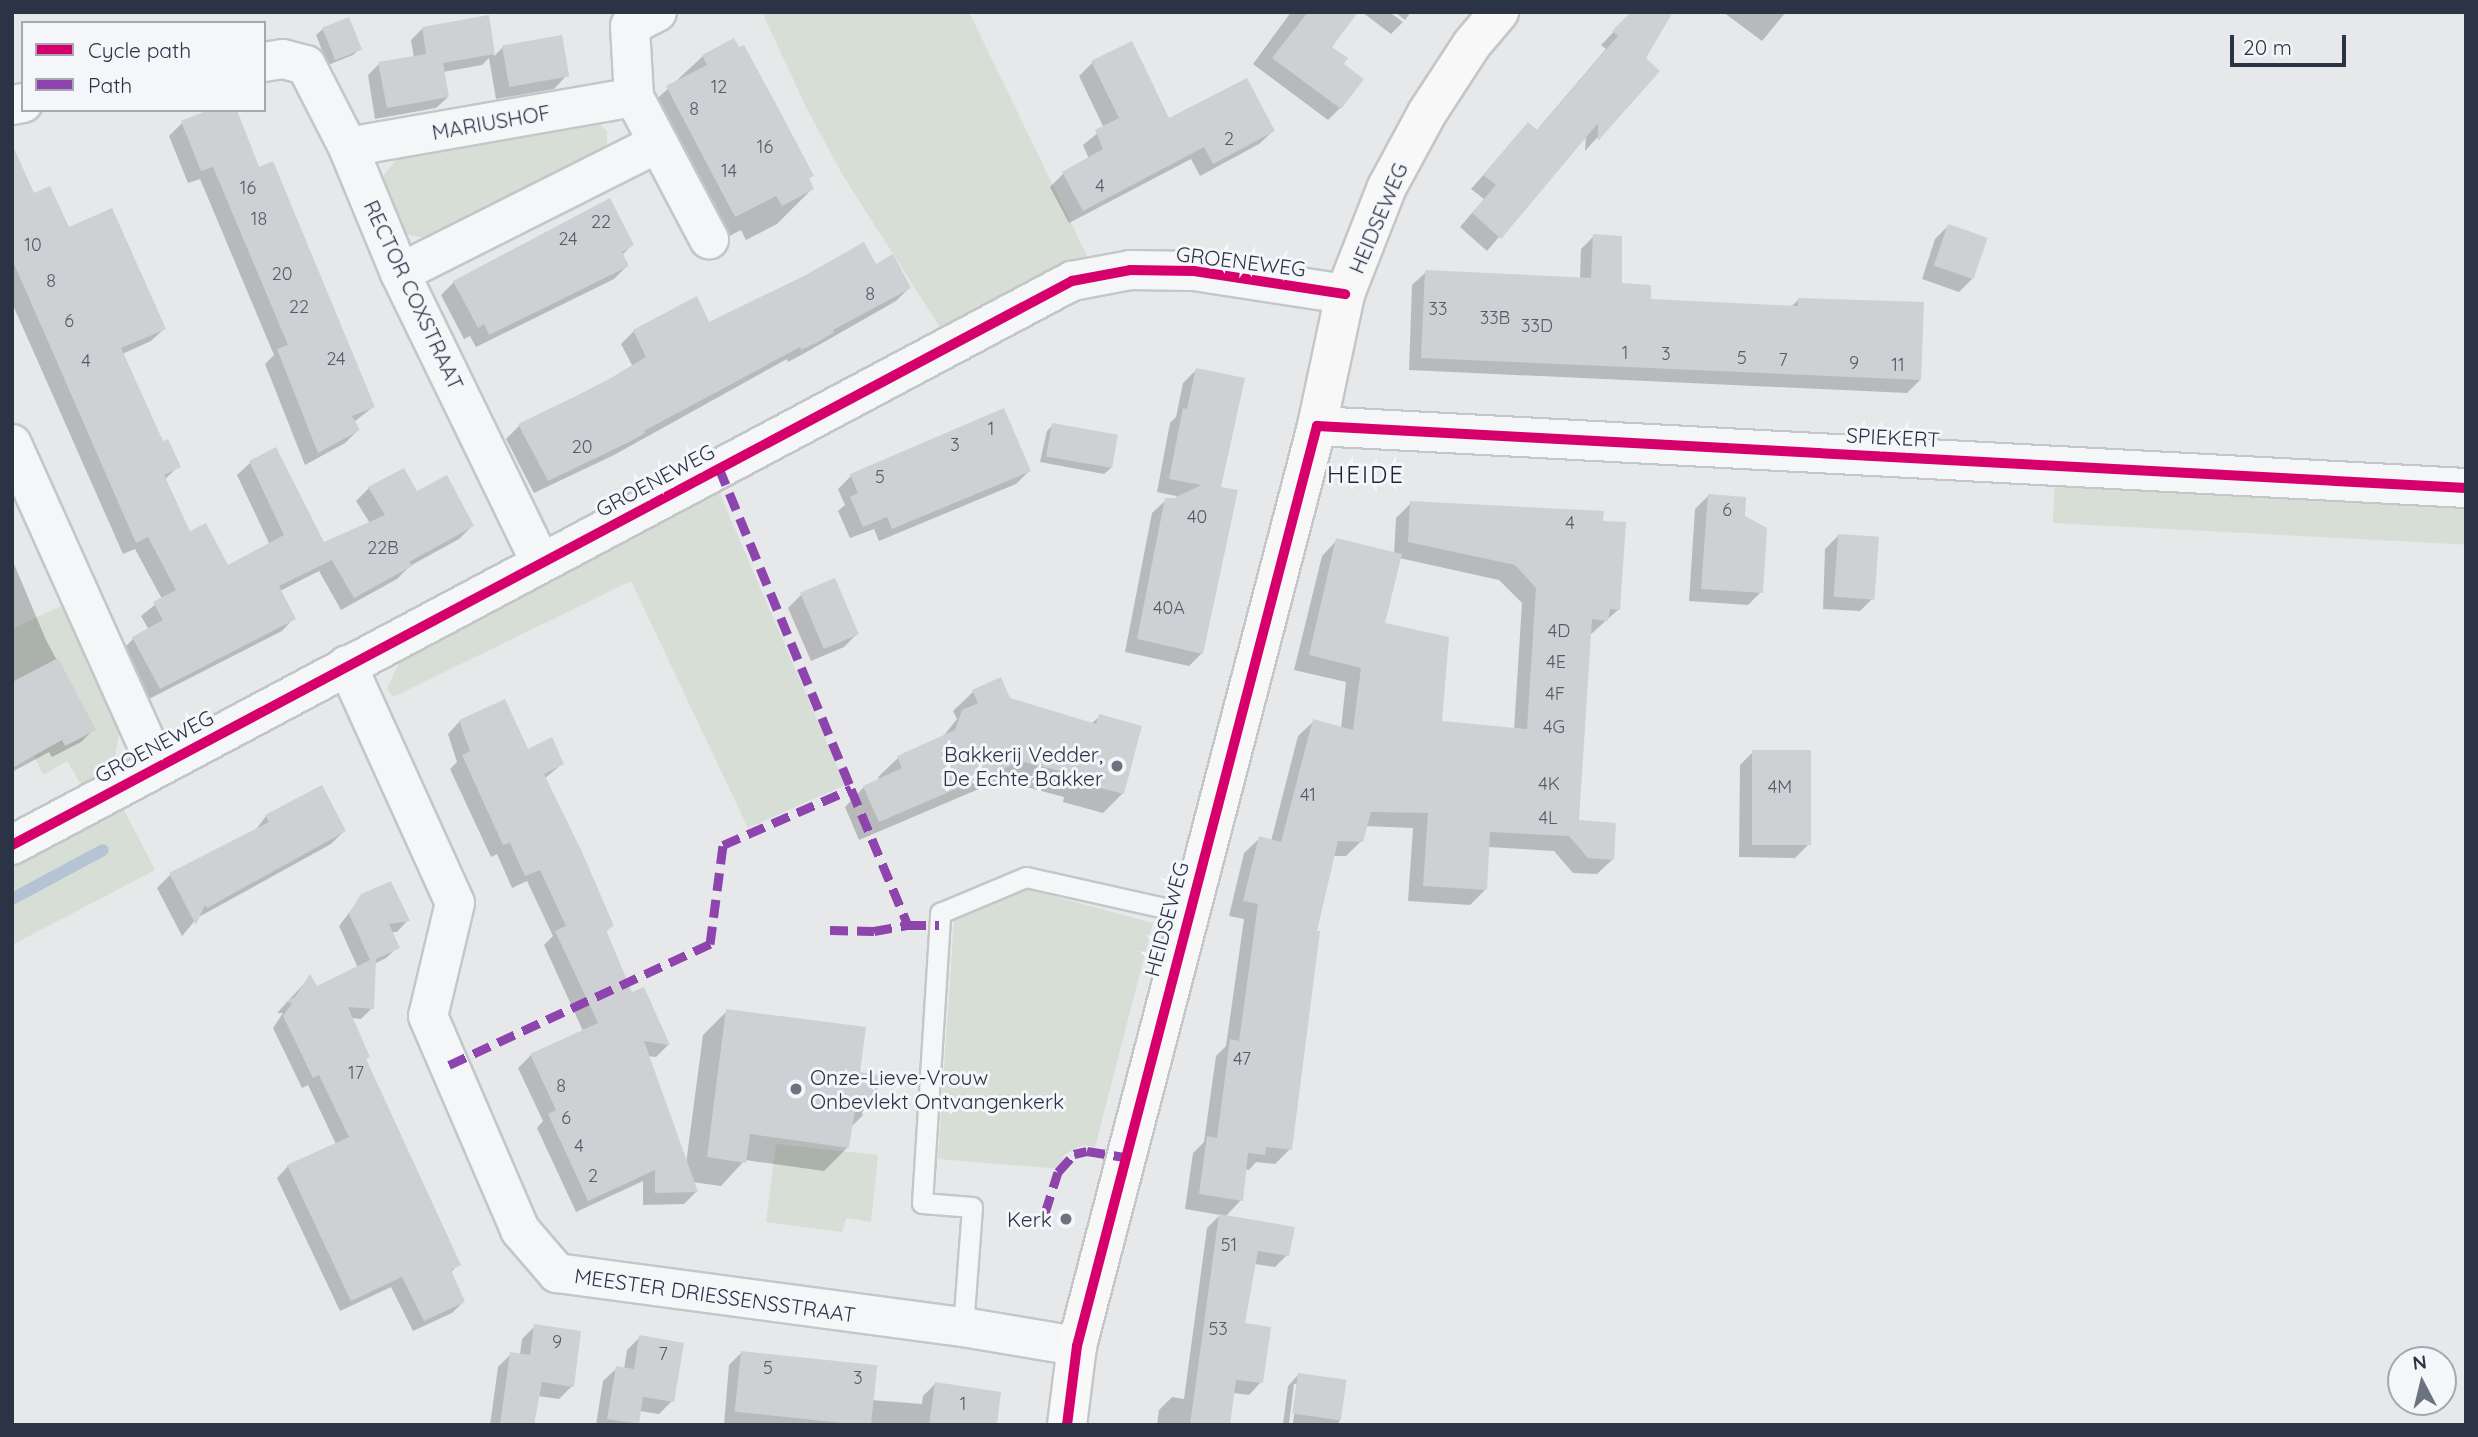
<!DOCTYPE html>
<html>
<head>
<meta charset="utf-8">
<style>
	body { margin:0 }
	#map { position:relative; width:2478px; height:1437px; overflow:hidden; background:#e6e8ea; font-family:Quicksand,sans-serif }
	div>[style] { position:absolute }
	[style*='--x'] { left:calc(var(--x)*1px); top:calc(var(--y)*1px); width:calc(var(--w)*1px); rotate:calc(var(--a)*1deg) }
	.green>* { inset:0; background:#d6ded6; transform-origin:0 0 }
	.shadow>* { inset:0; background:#0003 }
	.stream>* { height:12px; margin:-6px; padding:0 6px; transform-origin:6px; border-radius:6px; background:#b4c4d5 }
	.building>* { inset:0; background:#ced0d3; transform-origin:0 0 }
	.roads { filter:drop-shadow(2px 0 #c4c6c8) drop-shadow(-2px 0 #c4c6c8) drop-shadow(0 2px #c4c6c8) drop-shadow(0 -2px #c4c6c8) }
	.lane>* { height:19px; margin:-9.5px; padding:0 9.5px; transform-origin:9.5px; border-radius:9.5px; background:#f5f6f7 }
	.street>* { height:38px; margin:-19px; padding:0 19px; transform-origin:19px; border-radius:19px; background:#f5f6f7 }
	.secondary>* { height:38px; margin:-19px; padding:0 19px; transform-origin:19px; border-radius:19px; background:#f8f8f8 }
	.quiet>* { height:9px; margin-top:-4.5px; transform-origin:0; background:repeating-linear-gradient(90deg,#8e44ad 0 18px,transparent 0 27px) }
	.cycleway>* { height:10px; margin:-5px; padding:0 5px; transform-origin:5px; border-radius:5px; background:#d6006c }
	.dots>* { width:19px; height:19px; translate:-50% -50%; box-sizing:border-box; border:4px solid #f4f6f9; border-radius:50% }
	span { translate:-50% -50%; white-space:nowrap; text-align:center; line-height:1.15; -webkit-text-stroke:6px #f4f6f9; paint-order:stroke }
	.number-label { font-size:18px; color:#545c69 }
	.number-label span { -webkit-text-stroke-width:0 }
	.street-label { font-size:21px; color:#2b3445 }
	.poi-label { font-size:21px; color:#2b3445 }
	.right { translate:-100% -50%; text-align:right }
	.left { translate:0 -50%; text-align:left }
	.quarter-label { font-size:24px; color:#1d2536; letter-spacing:2px }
	.frame { position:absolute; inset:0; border:14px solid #2b3445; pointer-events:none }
	.legend { position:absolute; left:21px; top:21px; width:245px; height:91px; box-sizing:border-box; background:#f4f6f9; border:2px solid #a4a8b1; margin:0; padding:9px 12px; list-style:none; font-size:21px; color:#2b3445 }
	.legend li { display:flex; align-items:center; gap:14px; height:35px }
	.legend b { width:35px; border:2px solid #a4a8b1 }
	.north { position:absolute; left:2387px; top:1346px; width:70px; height:70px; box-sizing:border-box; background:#f4f6f9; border:2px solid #a4a8b1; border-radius:50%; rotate:353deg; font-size:19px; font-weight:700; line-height:28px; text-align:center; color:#2b3445 }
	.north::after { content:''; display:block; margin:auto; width:24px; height:32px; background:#6c737f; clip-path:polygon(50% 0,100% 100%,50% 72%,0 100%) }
	.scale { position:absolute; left:2230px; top:35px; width:116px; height:32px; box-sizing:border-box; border:4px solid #2b3445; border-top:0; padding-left:9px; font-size:21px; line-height:24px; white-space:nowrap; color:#2b3445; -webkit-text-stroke:5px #f4f6f9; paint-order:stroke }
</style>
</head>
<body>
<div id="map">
	<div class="green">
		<i style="clip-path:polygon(762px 12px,969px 12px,1090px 262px,1000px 295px,941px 329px,842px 174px,806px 107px)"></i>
		<i style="clip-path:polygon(600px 125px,607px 131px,607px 144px,590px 157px,433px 240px,401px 233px,388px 205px,384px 175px,399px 156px)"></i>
		<i style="left:2055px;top:481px;width:412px;height:42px;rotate:3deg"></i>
		<i style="clip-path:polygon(717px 487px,845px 785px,748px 828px,631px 581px,393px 697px,387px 688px,405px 651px)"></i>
		<i style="clip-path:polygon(65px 604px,120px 727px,113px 769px,83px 788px,67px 761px,43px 775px,12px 708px,12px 629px)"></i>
		<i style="clip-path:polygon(123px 808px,155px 870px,12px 945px,12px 866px)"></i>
		<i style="clip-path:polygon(1019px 887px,1153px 923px,1095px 1147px,1084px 1145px,1073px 1150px,1064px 1155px,1061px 1169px,938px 1159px,954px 921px,961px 914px)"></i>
		<i style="clip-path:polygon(776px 1144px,878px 1155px,871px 1222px,846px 1218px,842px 1232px,766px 1222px)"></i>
	</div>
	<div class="shadow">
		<i style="clip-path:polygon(1291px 12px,1356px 12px,1330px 47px,1341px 64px,1340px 108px,1328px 120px,1253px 64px)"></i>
		<i style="clip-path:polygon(1362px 12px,1389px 12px,1403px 22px,1391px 34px)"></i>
		<i style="clip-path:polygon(1395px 12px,1411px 12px,1405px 20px)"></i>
		<i style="clip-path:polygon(1633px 12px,1644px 58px,1658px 71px,1585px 151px,1586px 135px,1487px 251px,1460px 227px,1484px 199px,1471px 189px,1528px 124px,1536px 131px,1606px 49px,1601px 45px)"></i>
		<i style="clip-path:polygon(1723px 12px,1786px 12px,1762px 41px)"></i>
		<i style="clip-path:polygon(487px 17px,494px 56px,503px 47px,567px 75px,554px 89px,496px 99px,489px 58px,482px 65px,443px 72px,448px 97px,436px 108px,375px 119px,368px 75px,379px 64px,414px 58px,411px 40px,422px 29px)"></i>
		<i style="clip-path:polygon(323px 29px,360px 49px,353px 55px,328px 65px,316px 35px)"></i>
		<i style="clip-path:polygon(703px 56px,811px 176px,807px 180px,812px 189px,777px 224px,746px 240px,741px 230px,700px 251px,631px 123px)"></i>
		<i style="clip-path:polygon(1092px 63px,1169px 121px,1273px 131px,1259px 144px,1200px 176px,1191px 159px,1069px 223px,1050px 187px,1063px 174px,1089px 159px,1083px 145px,1104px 128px,1079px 76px)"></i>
		<i style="clip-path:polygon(182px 123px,258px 169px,373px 407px,354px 422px,358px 430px,345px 443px,305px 465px,265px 364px,274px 355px,200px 179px,188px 183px,169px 136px)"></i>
		<i style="clip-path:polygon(12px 148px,33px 195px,164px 329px,151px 341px,122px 354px,162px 444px,179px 466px,164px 480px,189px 534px,228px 567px,270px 545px,237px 475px,250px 463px,275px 449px,323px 544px,370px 523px,356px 501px,369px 488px,416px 493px,472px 526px,459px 539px,410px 566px,397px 579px,341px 610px,319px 571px,280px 591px,294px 618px,282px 631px,147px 700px,121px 651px,134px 638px,149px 630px,141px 616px,162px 599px,135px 549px,123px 554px,12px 303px)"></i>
		<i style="clip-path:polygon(1948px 226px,1972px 279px,1959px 292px,1922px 279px,1935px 239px)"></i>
		<i style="clip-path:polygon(1594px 236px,1621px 284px,1649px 301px,1791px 307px,1799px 299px,1920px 380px,1907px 393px,1409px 370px,1412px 285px,1426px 272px,1580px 279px,1581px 249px)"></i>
		<i style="clip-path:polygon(632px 245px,622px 255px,627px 266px,614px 279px,476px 347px,470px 336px,464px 339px,441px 295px,454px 282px)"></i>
		<i style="clip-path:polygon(909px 288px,896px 301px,803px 354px,788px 362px,787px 359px,614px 455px,534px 493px,506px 439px,519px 426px,633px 367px,621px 344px,634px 331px,709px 324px)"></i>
		<i style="clip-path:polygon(1196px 370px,1219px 488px,1202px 653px,1189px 666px,1125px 652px,1152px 513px,1166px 500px,1181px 497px,1157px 492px,1170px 423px,1176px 417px,1183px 383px)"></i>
		<i style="clip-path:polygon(1053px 425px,1111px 468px,1104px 474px,1040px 462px,1047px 431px)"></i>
		<i style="clip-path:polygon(1029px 471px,1016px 484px,879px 541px,874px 529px,850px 538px,838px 511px,845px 505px,838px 489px,851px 476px)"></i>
		<i style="clip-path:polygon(1708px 496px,1743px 517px,1761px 592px,1748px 605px,1689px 601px,1695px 509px)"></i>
		<i style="clip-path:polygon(evenodd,1411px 503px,1601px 522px,1619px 609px,1590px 635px,1577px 821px,1613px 859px,1597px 874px,1573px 873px,1554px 851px,1488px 847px,1485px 890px,1470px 905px,1408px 901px,1413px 828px,1365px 826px,1361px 841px,1346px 856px,1333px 856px,1315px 932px,1290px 1149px,1275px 1164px,1256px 1162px,1249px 1170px,1245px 1169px,1241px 1200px,1225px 1217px,1287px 1255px,1275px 1267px,1254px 1264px,1243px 1325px,1261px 1382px,1249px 1395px,1233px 1393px,1228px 1425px,1157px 1425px,1159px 1410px,1172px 1397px,1184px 1399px,1207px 1228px,1220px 1215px,1185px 1209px,1193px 1153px,1204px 1142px,1216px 1056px,1226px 1046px,1244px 919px,1229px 916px,1244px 853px,1260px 838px,1271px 841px,1298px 736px,1314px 721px,1341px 728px,1346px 682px,1294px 670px,1322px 556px,1337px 540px,1394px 554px,1396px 518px,1411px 503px,1399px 558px,1499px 580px,1522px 603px,1514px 730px,1440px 722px,1383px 625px,1399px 558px)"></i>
		<i style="clip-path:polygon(1838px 536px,1873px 598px,1860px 611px,1823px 609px,1825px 549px)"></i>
		<i style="clip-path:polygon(12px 559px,46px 640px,94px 729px,81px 742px,52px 757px,49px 752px,12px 772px)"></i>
		<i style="clip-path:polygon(801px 595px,857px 634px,844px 647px,811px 661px,788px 608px)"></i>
		<i style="clip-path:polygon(973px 692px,1091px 724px,1100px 716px,1140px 727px,1122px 794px,1103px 813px,1063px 802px,1064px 797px,1000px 780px,859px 840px,845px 807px,864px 787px,880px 780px,878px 777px,898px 758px,941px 739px,957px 719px,953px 711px)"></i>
		<i style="clip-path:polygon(460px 721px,562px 764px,544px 779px,612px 926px,605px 932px,632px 995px,644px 989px,668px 1045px,656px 1057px,647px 1056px,686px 1164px,703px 1035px,727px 1011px,858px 1073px,873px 1105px,850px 1128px,848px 1147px,824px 1171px,745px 1160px,721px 1186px,692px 1182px,696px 1192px,684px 1204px,643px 1205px,643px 1181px,576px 1212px,537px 1128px,543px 1121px,518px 1068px,531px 1055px,583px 1031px,544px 945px,553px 936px,527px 881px,512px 888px,497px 854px,491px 857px,450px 769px,457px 762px,448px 734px)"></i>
		<i style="clip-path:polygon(1753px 752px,1808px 845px,1795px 858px,1739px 857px,1740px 765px)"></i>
		<i style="clip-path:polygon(266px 816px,344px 831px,331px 844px,197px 918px,182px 936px,157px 888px,170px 875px,254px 832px)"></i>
		<i style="clip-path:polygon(362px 896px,407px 921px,397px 932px,391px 932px,398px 947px,386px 958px,374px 964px,372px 1008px,361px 1019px,351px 1018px,364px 1060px,458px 1265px,450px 1273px,463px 1302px,452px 1313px,413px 1331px,391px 1287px,340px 1311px,277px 1178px,288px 1166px,336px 1144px,308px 1085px,302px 1088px,273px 1028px,283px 1013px,277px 1013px,310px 977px,316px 989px,358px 968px,339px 926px)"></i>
		<i style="clip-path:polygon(535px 1326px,572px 1386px,559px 1399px,538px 1396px,534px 1425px,490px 1425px,498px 1367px,511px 1354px,520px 1355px,522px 1339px)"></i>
		<i style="clip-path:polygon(640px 1337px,672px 1401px,659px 1414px,639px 1411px,636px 1425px,596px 1425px,603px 1381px,617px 1368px,624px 1369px,627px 1350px)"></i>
		<i style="clip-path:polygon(741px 1353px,871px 1400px,922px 1404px,923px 1396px,935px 1384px,995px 1425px,724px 1425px,729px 1365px)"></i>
		<i style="clip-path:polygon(evenodd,1298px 1375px,1340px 1421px,1336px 1425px,1283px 1424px,1288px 1386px,1298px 1375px,1294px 1384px,1298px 1384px,1293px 1423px,1289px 1423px,1294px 1384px)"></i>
	</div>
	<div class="stream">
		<i style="--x:12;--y:899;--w:103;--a:-28.3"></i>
	</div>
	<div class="building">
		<i style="clip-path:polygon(1308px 12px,1358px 12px,1332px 47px,1348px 58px,1344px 64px,1364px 79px,1341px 109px,1272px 58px)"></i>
		<i style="clip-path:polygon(1631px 12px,1673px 12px,1646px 58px,1660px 71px,1598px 141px,1598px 123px,1501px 239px,1472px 213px,1496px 185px,1483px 175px,1528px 122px,1537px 130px,1618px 36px,1612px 31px)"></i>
		<i style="clip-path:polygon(489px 15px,495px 54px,443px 63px,449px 97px,387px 108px,378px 62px,426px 54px,422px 27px)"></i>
		<i style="left:349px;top:17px;width:35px;height:29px;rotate:68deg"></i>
		<i style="left:562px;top:35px;width:42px;height:61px;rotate:80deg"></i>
		<i style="clip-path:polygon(734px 38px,739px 47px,744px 45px,776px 104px,814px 176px,809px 178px,814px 189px,782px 206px,776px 196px,735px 217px,666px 86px,707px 65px,702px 55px)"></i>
		<i style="clip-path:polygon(1132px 41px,1169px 118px,1247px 78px,1275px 131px,1213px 164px,1204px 147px,1083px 211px,1062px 172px,1103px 149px,1095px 130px,1119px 118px,1091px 61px)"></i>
		<i style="clip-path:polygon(208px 110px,237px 110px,259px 167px,273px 161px,375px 407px,352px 416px,360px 430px,318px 453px,277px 349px,288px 345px,213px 167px,201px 171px,181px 121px)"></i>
		<i style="clip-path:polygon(12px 144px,34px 193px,50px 186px,69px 227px,112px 208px,166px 329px,121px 348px,163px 441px,168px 439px,181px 467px,164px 475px,190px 531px,206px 523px,228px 565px,284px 535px,249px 461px,276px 447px,324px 542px,385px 515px,368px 487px,404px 468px,417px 491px,447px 475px,474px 526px,409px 562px,412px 566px,354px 598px,332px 560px,279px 586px,296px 619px,160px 689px,132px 637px,163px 620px,153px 602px,176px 590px,148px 537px,136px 543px,12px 259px)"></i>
		<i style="clip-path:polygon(610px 198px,634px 245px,622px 252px,629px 266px,489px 335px,484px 324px,478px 328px,453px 281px)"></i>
		<i style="left:1948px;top:224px;width:42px;height:44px;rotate:19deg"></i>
		<i style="clip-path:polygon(1593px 234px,1622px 236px,1622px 283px,1651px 285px,1651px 299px,1798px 306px,1798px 298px,1924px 302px,1921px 380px,1421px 358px,1425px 270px,1591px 278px)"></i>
		<i style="clip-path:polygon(864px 242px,876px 264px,893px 254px,911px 288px,833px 330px,834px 332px,818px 342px,801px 350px,800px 347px,644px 431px,645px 433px,629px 442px,548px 481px,518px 424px,599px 385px,646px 357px,633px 330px,697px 296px,709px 322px,804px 276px)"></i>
		<i style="clip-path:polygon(1196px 368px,1245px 378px,1221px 487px,1238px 490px,1203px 654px,1137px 639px,1165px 498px,1174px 498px,1201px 485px,1169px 479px,1183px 408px,1187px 409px)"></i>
		<i style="clip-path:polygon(1004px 408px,1031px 471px,892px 529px,887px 517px,863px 527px,850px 497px,858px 493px,850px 474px)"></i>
		<i style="left:1052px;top:423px;width:67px;height:34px;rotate:10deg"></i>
		<i style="clip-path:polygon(1708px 494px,1746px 497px,1745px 516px,1767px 528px,1763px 593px,1701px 589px)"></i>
		<i style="clip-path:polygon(1410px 501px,1604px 511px,1603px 521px,1626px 522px,1620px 610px,1610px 609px,1608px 621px,1592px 619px,1579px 820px,1616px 823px,1614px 860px,1588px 858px,1569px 836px,1490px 832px,1487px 890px,1423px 886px,1428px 813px,1371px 812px,1363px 842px,1338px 841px,1317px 931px,1320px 931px,1292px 1150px,1266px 1147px,1265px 1155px,1248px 1153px,1243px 1201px,1199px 1194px,1207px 1136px,1217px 1138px,1230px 1039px,1239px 1041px,1258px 904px,1243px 901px,1259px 836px,1281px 842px,1313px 719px,1353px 730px,1361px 668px,1309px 655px,1336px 538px,1402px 554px,1385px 623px,1449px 637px,1442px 721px,1527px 729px,1536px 588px,1515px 565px,1408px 542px)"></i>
		<i style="left:1838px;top:534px;width:41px;height:63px;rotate:4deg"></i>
		<i style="left:835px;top:578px;width:61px;height:38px;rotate:67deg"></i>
		<i style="clip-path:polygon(58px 658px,96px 730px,65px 746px,62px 740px,12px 768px,12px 682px)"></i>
		<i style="clip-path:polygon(1001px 677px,1010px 698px,1096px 724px,1099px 714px,1142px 726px,1124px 794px,1081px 783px,1083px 777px,1021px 761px,879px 822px,863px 786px,902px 768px,897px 756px,955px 730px,962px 710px,978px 703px,972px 690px)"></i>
		<i style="clip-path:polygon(505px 699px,528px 749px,552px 737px,564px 764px,544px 774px,582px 852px,614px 926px,606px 930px,632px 992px,644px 987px,670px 1045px,644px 1041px,698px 1192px,655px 1193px,655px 1170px,588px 1201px,548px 1114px,556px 1110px,530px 1054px,598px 1023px,555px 931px,566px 926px,540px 870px,525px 876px,510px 843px,503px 845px,462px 755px,470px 751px,459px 720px)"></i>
		<i style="left:1752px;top:750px;width:59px;height:95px"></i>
		<i style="clip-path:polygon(322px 785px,346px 831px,207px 908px,205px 905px,196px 925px,169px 873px,269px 822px,265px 815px)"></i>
		<i style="clip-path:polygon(391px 881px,410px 921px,389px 924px,400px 948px,376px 959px,374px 1009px,348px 1007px,370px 1057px,366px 1059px,461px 1265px,451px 1270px,465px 1302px,424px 1321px,402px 1277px,351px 1301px,287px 1165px,349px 1137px,319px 1075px,313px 1078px,283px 1016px,292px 1003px,285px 1002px,295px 997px,310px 974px,317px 986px,370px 960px,349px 914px,361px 894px)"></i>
		<i style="clip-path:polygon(726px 1009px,866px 1027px,860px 1072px,879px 1075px,875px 1106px,856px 1103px,849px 1148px,750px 1134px,746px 1163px,707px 1157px)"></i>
		<i style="clip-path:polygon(1219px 1214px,1295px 1227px,1289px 1256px,1258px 1251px,1245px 1323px,1271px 1327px,1263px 1383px,1236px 1380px,1230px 1425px,1190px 1425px)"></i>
		<i style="clip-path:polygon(534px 1324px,581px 1331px,574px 1387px,542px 1382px,534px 1425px,500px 1425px,510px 1352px,530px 1355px)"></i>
		<i style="clip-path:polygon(639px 1335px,684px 1343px,674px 1402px,643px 1397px,639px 1424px,607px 1419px,616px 1366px,634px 1369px)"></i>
		<i style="left:741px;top:1351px;width:137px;height:61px;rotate:6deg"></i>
		<i style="left:1298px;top:1373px;width:49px;height:41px;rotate:8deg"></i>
		<i style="clip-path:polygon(935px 1382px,1001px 1392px,997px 1425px,929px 1425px)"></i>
	</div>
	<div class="roads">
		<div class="lane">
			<i style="--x:963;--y:1327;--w:120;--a:-85.7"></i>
			<i style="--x:972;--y:1207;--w:50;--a:-175.4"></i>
			<i style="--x:922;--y:1203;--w:291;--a:-86.4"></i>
			<i style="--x:940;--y:913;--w:93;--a:-22.7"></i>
			<i style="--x:1026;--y:877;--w:165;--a:12.6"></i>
		</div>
		<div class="street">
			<i style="--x:657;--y:12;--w:30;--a:153"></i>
			<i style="--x:630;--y:26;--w:71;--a:86.8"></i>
			<i style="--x:634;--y:97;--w:161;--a:62.2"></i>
			<i style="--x:264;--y:62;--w:19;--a:-9"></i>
			<i style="--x:283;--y:59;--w:24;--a:15"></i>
			<i style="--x:306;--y:65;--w:92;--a:62.9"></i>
			<i style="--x:348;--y:147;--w:136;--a:67.6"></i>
			<i style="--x:400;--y:273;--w:322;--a:64.1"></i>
			<i style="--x:12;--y:105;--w:11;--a:-10"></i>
			<i style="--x:348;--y:147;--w:290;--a:-9.9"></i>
			<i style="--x:400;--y:273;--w:289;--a:-26.7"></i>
			<i style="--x:1317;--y:426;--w:1151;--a:3.09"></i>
			<i style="--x:12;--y:444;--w:353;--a:65.8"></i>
			<i style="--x:347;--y:665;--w:261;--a:65.6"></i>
			<i style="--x:455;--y:903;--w:116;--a:103.4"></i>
			<i style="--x:428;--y:1016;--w:233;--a:66.7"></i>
			<i style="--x:520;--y:1230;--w:57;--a:49.3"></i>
			<i style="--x:557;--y:1273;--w:410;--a:7.6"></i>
			<i style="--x:963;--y:1327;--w:116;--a:9.5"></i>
			<i style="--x:12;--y:845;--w:1201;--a:-28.02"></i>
			<i style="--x:1072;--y:281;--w:59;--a:-10.7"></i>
			<i style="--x:1130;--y:270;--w:64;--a:0.9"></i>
			<i style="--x:1194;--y:271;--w:153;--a:8.7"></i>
		</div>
		<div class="secondary">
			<i style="--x:1067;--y:1425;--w:80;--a:-82.8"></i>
			<i style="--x:1077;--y:1346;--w:951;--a:-75.38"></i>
			<i style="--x:1317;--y:426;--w:135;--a:-78"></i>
			<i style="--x:1345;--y:294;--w:115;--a:-68.6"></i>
			<i style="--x:1387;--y:187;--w:84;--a:-61.6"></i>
			<i style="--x:1427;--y:113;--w:82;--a:-56.9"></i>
			<i style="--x:1472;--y:44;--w:42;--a:-49.8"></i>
		</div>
	</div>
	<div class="quiet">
		<i style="--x:719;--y:468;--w:347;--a:67.6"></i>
		<i style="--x:830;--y:930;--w:44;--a:1.3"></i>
		<i style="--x:874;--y:931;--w:35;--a:-10"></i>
		<i style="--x:449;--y:1065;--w:288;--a:-24.9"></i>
		<i style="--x:710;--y:944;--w:100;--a:-82.5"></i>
		<i style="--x:723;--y:845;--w:140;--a:-23.6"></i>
		<i style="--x:851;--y:789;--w:147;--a:67.3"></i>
		<i style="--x:908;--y:925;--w:31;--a:0"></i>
		<i style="--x:1045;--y:1213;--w:43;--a:-72.4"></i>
		<i style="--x:1058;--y:1172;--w:24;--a:-48"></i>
		<i style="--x:1074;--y:1154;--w:13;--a:-13"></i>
		<i style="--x:1087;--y:1151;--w:38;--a:9"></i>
	</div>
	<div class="cycleway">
		<i style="--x:12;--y:845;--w:1201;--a:-28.02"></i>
		<i style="--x:1072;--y:281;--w:59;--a:-10.7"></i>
		<i style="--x:1130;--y:270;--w:64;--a:0.9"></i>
		<i style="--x:1194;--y:271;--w:153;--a:8.7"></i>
		<i style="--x:1067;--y:1425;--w:80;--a:-82.8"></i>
		<i style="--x:1077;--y:1346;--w:951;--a:-75.38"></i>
		<i style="--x:1317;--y:426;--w:1151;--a:3.09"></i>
	</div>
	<div class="dots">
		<i style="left:1117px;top:766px;background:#6c737f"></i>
		<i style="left:796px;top:1089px;background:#6c737f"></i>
		<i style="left:1066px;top:1219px;background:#6c737f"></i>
	</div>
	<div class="number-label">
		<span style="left:719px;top:87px">12</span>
		<span style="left:694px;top:109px">8</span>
		<span style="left:1229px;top:139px">2</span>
		<span style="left:765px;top:147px">16</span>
		<span style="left:729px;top:171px">14</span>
		<span style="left:1100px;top:186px">4</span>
		<span style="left:248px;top:188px">16</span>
		<span style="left:259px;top:219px">18</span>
		<span style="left:601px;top:222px">22</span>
		<span style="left:568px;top:239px">24</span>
		<span style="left:33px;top:245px">10</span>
		<span style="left:282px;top:274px">20</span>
		<span style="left:51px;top:281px">8</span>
		<span style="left:870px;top:294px">8</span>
		<span style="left:299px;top:307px">22</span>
		<span style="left:1438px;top:309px">33</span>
		<span style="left:1495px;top:318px">33B</span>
		<span style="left:69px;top:321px">6</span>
		<span style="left:1537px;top:326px">33D</span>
		<span style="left:1625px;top:353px">1</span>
		<span style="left:1666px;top:354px">3</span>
		<span style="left:1742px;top:358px">5</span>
		<span style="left:336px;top:359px">24</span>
		<span style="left:1783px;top:360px">7</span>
		<span style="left:86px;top:361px">4</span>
		<span style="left:1854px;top:363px">9</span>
		<span style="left:1898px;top:365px">11</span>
		<span style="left:991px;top:429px">1</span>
		<span style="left:955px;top:445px">3</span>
		<span style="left:582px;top:447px">20</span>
		<span style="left:880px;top:477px">5</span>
		<span style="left:1727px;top:510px">6</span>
		<span style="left:1197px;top:517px">40</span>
		<span style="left:1570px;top:523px">4</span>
		<span style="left:383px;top:548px">22B</span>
		<span style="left:1169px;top:608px">40A</span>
		<span style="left:1559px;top:631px">4D</span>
		<span style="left:1556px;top:662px">4E</span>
		<span style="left:1555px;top:694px">4F</span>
		<span style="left:1554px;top:727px">4G</span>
		<span style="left:1549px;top:784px">4K</span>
		<span style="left:1780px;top:787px">4M</span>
		<span style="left:1308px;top:795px">41</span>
		<span style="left:1548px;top:818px">4L</span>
		<span style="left:1242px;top:1059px">47</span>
		<span style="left:356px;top:1073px">17</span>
		<span style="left:561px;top:1086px">8</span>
		<span style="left:566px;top:1118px">6</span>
		<span style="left:579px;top:1146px">4</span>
		<span style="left:593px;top:1176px">2</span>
		<span style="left:1229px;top:1245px">51</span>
		<span style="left:1218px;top:1329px">53</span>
		<span style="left:557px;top:1342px">9</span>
		<span style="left:663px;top:1354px">7</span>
		<span style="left:768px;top:1368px">5</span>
		<span style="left:858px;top:1378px">3</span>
		<span style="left:963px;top:1404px">1</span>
	</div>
	<div class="street-label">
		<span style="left:491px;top:122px;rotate:-10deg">MARIUSHOF</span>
		<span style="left:1378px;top:218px;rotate:-67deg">HEIDSEWEG</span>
		<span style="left:1241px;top:261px;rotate:7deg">GROENEWEG</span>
		<span style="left:414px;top:295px;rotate:65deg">RECTOR COXSTRAAT</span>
		<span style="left:1893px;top:437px;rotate:3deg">SPIEKERT</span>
		<span style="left:655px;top:480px;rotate:-28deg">GROENEWEG</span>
		<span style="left:154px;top:746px;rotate:-28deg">GROENEWEG</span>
		<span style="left:1166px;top:919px;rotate:-75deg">HEIDSEWEG</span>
		<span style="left:715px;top:1295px;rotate:8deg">MEESTER DRIESSENSSTRAAT</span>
	</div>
	<div class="poi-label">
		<span class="right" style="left:1103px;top:766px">Bakkerij Vedder,<br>De Echte Bakker</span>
		<span class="left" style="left:810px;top:1089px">Onze-Lieve-Vrouw<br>Onbevlekt Ontvangenkerk</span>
		<span class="right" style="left:1052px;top:1219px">Kerk</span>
	</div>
	<div class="quarter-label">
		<span style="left:1366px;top:475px">HEIDE</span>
	</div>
	<div class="frame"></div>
	<ul class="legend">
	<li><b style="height:9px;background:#d6006c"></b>Cycle path</li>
	<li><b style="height:9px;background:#8e44ad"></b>Path</li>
	</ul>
	<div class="north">N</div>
	<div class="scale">20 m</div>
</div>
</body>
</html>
